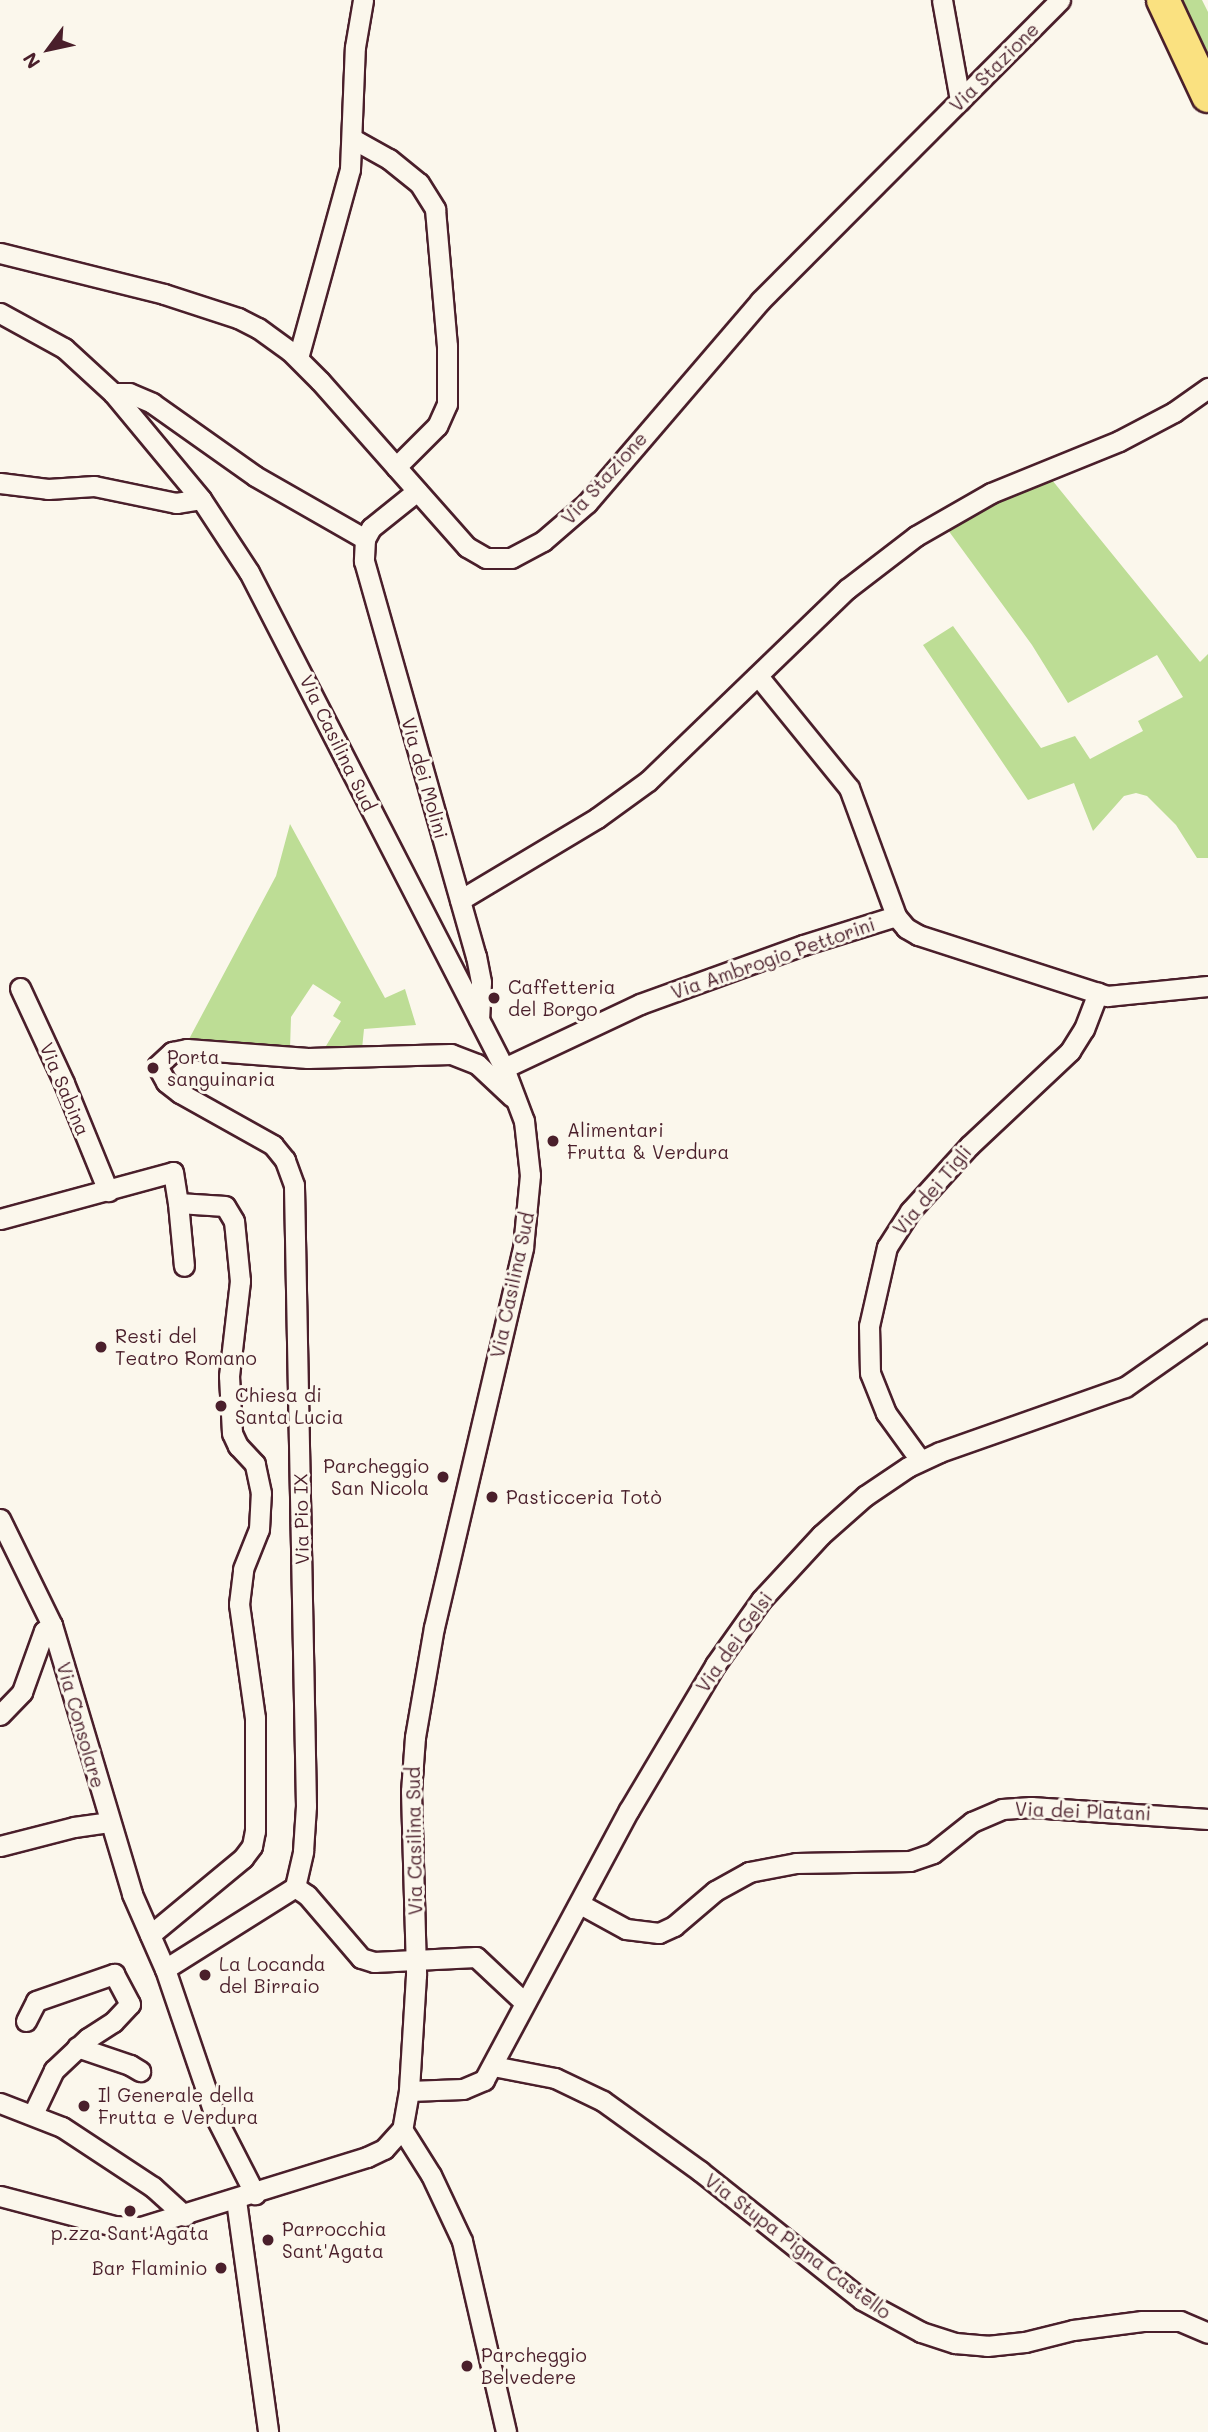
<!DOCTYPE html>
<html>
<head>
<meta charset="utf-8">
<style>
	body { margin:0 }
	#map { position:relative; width:1208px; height:2432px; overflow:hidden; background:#fbf7ec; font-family:Mali,sans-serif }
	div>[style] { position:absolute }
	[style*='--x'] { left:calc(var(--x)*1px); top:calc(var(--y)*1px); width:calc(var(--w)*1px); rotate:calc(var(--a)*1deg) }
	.green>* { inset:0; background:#bddd95 }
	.roads { filter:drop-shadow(2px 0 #4a1f2b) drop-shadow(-2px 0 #4a1f2b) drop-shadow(0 2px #4a1f2b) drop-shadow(0 -2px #4a1f2b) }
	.street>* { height:19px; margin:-9.5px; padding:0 9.5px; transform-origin:9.5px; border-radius:9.5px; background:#fbf7ec }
	.primary>* { height:32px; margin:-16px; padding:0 16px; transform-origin:16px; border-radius:16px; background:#fae180 }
	.dots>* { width:19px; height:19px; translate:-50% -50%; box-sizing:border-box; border:4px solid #fbf7ec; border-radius:50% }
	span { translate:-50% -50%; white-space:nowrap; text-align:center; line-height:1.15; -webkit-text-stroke:6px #fbf7ec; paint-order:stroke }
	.street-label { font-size:19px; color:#4a1f2b }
	.poi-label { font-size:19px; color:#4a1f2b }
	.left { translate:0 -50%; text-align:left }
	.right { translate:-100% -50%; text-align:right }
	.north { position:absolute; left:14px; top:14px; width:70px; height:70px; -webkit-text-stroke:5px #fbf7ec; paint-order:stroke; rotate:237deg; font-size:19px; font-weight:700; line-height:28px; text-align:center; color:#4a1f2b }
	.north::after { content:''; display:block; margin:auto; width:24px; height:32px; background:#4a1f2b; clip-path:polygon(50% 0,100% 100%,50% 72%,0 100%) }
</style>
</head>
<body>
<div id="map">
	<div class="green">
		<i style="clip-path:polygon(1172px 0,1202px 0,1208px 12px,1208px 81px)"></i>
		<i style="clip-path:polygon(1052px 480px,1200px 662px,1208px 654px,1208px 858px,1197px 858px,1176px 825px,1147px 796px,1136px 793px,1124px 796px,1093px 831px,1074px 783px,1028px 800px,923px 645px,953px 626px,1041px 748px,1075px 736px,1090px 759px,1143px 731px,1138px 721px,1183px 697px,1157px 655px,1068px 703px,1032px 645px,945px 526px,987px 502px)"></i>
		<i style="clip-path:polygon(290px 824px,385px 998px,405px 989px,416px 1025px,364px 1029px,362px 1049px,323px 1051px,341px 1021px,333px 1016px,341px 1002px,313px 984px,291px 1017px,290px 1049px,188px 1041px,276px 876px)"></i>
	</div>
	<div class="roads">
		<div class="street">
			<i style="--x:942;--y:0;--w:102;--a:79.8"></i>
			<i style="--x:353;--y:139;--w:41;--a:29.1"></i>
			<i style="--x:389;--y:159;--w:38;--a:39"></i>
			<i style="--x:419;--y:183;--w:31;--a:58"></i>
			<i style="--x:435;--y:209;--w:138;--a:85"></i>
			<i style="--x:447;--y:346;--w:58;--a:90"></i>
			<i style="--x:447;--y:404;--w:24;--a:114"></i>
			<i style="--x:437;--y:426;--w:58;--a:135"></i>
			<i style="--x:0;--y:253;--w:169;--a:14"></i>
			<i style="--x:164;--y:294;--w:78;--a:18"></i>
			<i style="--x:238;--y:318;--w:22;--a:27"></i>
			<i style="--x:258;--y:328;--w:39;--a:36"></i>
			<i style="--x:290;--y:351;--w:42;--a:45"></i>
			<i style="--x:320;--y:381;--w:222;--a:48.5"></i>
			<i style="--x:467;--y:547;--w:22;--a:30"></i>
			<i style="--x:486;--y:558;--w:25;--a:0"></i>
			<i style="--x:511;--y:558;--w:36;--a:-28"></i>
			<i style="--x:543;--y:541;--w:58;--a:-40.8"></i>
			<i style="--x:587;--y:503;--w:266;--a:-49.4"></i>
			<i style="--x:760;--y:301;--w:425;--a:-45.1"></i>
			<i style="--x:0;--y:313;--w:73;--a:28.7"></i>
			<i style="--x:64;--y:348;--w:67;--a:42.6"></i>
			<i style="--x:113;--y:393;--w:138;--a:50.3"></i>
			<i style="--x:201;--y:499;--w:87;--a:56.7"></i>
			<i style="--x:249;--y:572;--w:558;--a:62.79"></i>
			<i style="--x:504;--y:1068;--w:57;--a:69.3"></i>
			<i style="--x:524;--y:1121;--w:54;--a:83.7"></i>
			<i style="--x:530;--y:1175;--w:73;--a:95.5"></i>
			<i style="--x:523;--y:1248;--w:389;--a:103.2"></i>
			<i style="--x:434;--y:1627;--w:112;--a:99.8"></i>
			<i style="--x:415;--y:1737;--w:54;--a:94.2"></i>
			<i style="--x:411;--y:1791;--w:184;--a:88.4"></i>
			<i style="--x:416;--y:1975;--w:116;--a:93.5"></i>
			<i style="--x:409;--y:2091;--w:39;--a:100"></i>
			<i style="--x:402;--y:2129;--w:27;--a:132"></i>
			<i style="--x:384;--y:2149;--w:19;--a:155"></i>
			<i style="--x:367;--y:2157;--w:237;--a:162.8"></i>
			<i style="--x:141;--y:2227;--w:27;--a:-178"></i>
			<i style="--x:114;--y:2226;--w:118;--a:-165.3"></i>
			<i style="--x:298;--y:358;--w:196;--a:-74.6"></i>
			<i style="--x:350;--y:169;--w:122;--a:-87.7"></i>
			<i style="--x:355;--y:47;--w:48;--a:-80.3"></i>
			<i style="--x:113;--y:393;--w:16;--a:0"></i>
			<i style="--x:129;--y:393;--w:25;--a:23"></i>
			<i style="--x:152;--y:403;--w:126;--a:35.3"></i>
			<i style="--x:255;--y:476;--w:127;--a:29.8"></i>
			<i style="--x:0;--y:483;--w:48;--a:7.1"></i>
			<i style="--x:48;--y:489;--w:46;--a:-3.7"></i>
			<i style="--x:94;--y:486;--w:84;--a:11.7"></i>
			<i style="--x:176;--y:503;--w:25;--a:-9"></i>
			<i style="--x:417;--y:491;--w:59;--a:141.2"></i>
			<i style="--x:371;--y:528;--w:13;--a:119"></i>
			<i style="--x:365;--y:539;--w:22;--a:93"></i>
			<i style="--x:364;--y:561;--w:411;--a:74.2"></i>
			<i style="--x:476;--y:956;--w:26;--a:79"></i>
			<i style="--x:481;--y:982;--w:37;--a:93"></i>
			<i style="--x:758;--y:676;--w:144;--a:50.9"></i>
			<i style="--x:849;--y:788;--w:136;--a:69.8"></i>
			<i style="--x:460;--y:900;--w:160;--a:-30.9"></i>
			<i style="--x:597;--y:818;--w:63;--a:-36"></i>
			<i style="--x:648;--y:781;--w:277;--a:-44"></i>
			<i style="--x:847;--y:589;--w:87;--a:-37.5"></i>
			<i style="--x:916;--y:536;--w:86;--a:-29.8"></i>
			<i style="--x:991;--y:493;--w:138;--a:-22.1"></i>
			<i style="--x:1119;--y:441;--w:62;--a:-27.8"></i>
			<i style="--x:1174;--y:412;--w:42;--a:-35.2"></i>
			<i style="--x:20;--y:988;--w:105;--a:65.1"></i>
			<i style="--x:64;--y:1083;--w:117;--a:67.8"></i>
			<i style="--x:504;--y:1068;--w:150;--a:-25.2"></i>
			<i style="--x:640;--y:1004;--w:173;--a:-19.9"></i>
			<i style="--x:803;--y:945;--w:97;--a:-17.3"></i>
			<i style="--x:896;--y:916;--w:16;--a:50"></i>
			<i style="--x:906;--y:928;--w:14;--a:30"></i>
			<i style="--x:918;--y:935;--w:199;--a:17.9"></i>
			<i style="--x:1107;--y:996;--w:101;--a:-5.7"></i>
			<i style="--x:0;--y:1219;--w:179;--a:-15.2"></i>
			<i style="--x:173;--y:1172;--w:31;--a:81"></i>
			<i style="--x:920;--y:1460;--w:58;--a:-125.9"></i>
			<i style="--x:886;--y:1413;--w:43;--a:-111.8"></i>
			<i style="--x:870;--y:1373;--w:47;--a:-91.2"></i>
			<i style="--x:869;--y:1326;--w:81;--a:-77.2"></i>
			<i style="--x:887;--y:1247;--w:43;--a:-57.4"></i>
			<i style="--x:910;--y:1211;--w:88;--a:-47.8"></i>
			<i style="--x:969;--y:1146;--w:139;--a:-43.2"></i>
			<i style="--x:1070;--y:1051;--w:26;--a:-58"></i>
			<i style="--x:1084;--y:1029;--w:39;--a:-69"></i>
			<i style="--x:0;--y:1519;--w:118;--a:63.9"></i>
			<i style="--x:52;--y:1625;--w:281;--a:73.4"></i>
			<i style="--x:132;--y:1894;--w:82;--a:66.3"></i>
			<i style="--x:165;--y:1969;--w:155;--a:71.2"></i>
			<i style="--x:215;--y:2116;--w:88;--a:62.9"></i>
			<i style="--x:0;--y:1715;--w:32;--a:-46"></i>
			<i style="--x:22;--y:1692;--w:65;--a:-70.2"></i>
			<i style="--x:44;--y:1631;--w:10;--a:-37"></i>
			<i style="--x:0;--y:1846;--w:76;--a:-14.4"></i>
			<i style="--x:74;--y:1827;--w:35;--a:-8"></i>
			<i style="--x:295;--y:1887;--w:14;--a:34"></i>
			<i style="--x:307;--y:1895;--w:83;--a:49.4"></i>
			<i style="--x:361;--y:1958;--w:14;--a:17"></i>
			<i style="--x:374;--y:1962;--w:102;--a:-2.8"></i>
			<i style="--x:476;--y:1957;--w:66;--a:43.2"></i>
			<i style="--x:580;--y:1904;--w:52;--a:28.5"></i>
			<i style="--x:626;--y:1929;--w:33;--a:7"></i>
			<i style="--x:659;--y:1933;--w:17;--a:-25"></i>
			<i style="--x:674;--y:1926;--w:54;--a:-40.5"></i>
			<i style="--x:715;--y:1891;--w:39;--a:-29"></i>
			<i style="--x:749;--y:1872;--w:48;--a:-10.8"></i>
			<i style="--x:796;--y:1863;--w:114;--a:-1"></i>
			<i style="--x:910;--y:1861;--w:24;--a:-19"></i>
			<i style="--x:933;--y:1853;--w:50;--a:-38.5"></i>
			<i style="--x:972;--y:1822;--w:33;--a:-23"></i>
			<i style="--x:1002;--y:1809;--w:29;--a:-4"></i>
			<i style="--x:1031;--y:1807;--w:177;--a:3.9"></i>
			<i style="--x:150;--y:1935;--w:121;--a:-39.6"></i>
			<i style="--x:243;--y:1858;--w:15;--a:-53"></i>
			<i style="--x:252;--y:1846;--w:15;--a:-79"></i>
			<i style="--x:255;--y:1831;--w:113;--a:-90"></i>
			<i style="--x:255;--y:1718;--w:115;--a:-98"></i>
			<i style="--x:239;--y:1604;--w:35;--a:-83"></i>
			<i style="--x:243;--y:1569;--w:43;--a:-68.2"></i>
			<i style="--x:259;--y:1529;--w:36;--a:-87"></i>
			<i style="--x:261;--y:1493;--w:30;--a:-102"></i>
			<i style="--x:255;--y:1464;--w:25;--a:-133"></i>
			<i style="--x:238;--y:1446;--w:14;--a:-115"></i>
			<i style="--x:232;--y:1433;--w:57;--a:-93"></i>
			<i style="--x:229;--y:1376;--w:96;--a:-83.4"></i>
			<i style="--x:240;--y:1281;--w:60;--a:-95.7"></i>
			<i style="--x:234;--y:1221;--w:17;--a:-121"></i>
			<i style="--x:225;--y:1206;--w:47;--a:-176.3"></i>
			<i style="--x:178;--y:1203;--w:63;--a:84.6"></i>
			<i style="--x:165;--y:1969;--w:154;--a:-32.2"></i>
			<i style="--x:295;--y:1887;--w:37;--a:-77"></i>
			<i style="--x:303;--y:1851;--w:45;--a:-86.2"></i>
			<i style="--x:306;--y:1806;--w:621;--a:-91.11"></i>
			<i style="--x:294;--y:1185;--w:27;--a:-110"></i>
			<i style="--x:285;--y:1160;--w:19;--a:-129"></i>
			<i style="--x:273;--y:1145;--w:107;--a:-150.8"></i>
			<i style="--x:180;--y:1093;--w:18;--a:-142"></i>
			<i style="--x:166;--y:1082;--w:18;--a:-119"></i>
			<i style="--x:157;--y:1066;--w:21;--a:-43"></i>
			<i style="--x:172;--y:1052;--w:15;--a:-11"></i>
			<i style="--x:187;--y:1049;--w:121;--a:4.3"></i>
			<i style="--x:308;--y:1058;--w:143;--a:-1.6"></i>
			<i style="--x:451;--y:1054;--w:28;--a:21"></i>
			<i style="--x:477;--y:1064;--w:48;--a:43.3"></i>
			<i style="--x:26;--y:2021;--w:22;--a:-63"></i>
			<i style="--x:36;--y:2001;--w:83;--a:-19.1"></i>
			<i style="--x:114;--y:1974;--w:34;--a:62"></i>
			<i style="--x:130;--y:2004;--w:25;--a:133"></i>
			<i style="--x:113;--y:2022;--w:30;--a:147"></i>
			<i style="--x:88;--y:2038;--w:47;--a:136.7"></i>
			<i style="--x:54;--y:2070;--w:49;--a:115.5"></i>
			<i style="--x:77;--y:2047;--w:56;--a:18.8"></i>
			<i style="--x:130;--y:2065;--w:12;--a:31"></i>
			<i style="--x:493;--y:2066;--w:63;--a:11"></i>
			<i style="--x:555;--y:2078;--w:53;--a:25.6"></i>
			<i style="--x:603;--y:2101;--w:120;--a:35.8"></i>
			<i style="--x:700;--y:2171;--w:207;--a:38.5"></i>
			<i style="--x:862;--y:2300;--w:67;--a:28.5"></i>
			<i style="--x:921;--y:2332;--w:36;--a:18"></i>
			<i style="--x:955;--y:2343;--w:32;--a:5"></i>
			<i style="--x:987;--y:2346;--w:38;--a:-6"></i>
			<i style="--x:1025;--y:2342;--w:49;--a:-14"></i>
			<i style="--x:1073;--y:2330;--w:70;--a:-7.4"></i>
			<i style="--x:1142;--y:2321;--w:38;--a:0"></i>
			<i style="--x:1180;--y:2321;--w:30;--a:23"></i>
			<i style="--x:409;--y:2091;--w:54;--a:-2.1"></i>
			<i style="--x:463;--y:2089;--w:23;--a:-23"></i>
			<i style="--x:484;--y:2080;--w:306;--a:-61.8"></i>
			<i style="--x:629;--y:1810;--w:169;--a:-59.3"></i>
			<i style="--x:715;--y:1665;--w:80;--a:-54.7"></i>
			<i style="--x:761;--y:1600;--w:88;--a:-47.3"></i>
			<i style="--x:821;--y:1535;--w:59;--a:-41.6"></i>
			<i style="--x:865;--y:1496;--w:52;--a:-34"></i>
			<i style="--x:908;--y:1467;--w:35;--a:-25"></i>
			<i style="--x:940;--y:1452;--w:196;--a:-19.4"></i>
			<i style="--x:1125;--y:1387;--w:101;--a:-34.9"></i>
			<i style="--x:0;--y:2103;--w:66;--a:21.2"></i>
			<i style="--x:62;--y:2127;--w:109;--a:33.4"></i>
			<i style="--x:153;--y:2187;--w:43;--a:42.2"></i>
			<i style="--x:402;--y:2129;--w:54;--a:57.8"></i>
			<i style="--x:431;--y:2175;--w:73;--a:64.8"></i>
			<i style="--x:462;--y:2241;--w:196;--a:77"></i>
			<i style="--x:236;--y:2200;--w:234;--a:82.1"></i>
		</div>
		<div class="primary">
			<i style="--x:1163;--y:0;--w:106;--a:64.9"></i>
		</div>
	</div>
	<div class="dots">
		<i style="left:494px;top:998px;background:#4a1f2b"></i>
		<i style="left:153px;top:1068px;background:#4a1f2b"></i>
		<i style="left:553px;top:1141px;background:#4a1f2b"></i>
		<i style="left:101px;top:1347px;background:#4a1f2b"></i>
		<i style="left:221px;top:1406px;background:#4a1f2b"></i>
		<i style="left:443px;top:1477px;background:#4a1f2b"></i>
		<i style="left:492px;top:1497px;background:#4a1f2b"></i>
		<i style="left:205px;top:1975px;background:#4a1f2b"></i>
		<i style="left:84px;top:2106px;background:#4a1f2b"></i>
		<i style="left:130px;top:2211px;background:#4a1f2b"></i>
		<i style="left:268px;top:2240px;background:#4a1f2b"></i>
		<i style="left:221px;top:2268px;background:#4a1f2b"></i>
		<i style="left:467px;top:2366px;background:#4a1f2b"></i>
	</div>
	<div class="street-label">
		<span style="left:994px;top:67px;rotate:-45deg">Via Stazione</span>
		<span style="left:604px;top:478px;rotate:-48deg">Via Stazione</span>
		<span style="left:338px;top:743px;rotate:64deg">Via Casilina Sud</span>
		<span style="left:425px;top:778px;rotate:74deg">Via dei Molini</span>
		<span style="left:773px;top:958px;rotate:-19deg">Via Ambrogio Pettorini</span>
		<span style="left:65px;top:1089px;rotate:67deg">Via Sabina</span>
		<span style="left:932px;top:1190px;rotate:-50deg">Via dei Tigli</span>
		<span style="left:512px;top:1285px;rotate:-78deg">Via Casilina Sud</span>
		<span style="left:301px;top:1519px;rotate:-91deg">Via Pio IX</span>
		<span style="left:734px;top:1642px;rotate:-55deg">Via dei Gelsi</span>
		<span style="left:81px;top:1725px;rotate:74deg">Via Consolare</span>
		<span style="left:1083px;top:1811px;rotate:2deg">Via dei Platani</span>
		<span style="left:414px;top:1841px;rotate:-91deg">Via Casilina Sud</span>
		<span style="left:798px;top:2246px;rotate:37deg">Via Stupa Pigna Castello</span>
	</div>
	<div class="poi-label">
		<span class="left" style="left:508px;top:998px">Caffetteria<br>del Borgo</span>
		<span class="left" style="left:167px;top:1068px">Porta<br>sanguinaria</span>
		<span class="left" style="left:567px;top:1141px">Alimentari<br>Frutta &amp; Verdura</span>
		<span class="left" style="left:115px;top:1347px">Resti del<br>Teatro Romano</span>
		<span class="left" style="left:235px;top:1406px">Chiesa di<br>Santa Lucia</span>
		<span class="right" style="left:429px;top:1477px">Parcheggio<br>San Nicola</span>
		<span class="left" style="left:506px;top:1497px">Pasticceria Totò</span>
		<span class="left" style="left:219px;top:1975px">La Locanda<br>del Birraio</span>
		<span class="left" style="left:98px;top:2106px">Il Generale della<br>Frutta e Verdura</span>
		<span class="left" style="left:282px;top:2240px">Parrocchia<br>Sant'Agata</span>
		<span style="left:130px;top:2233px">p.zza Sant'Agata</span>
		<span class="right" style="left:207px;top:2268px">Bar Flaminio</span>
		<span class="left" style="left:481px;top:2366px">Parcheggio<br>Belvedere</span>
	</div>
	<div class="north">N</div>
</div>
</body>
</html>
